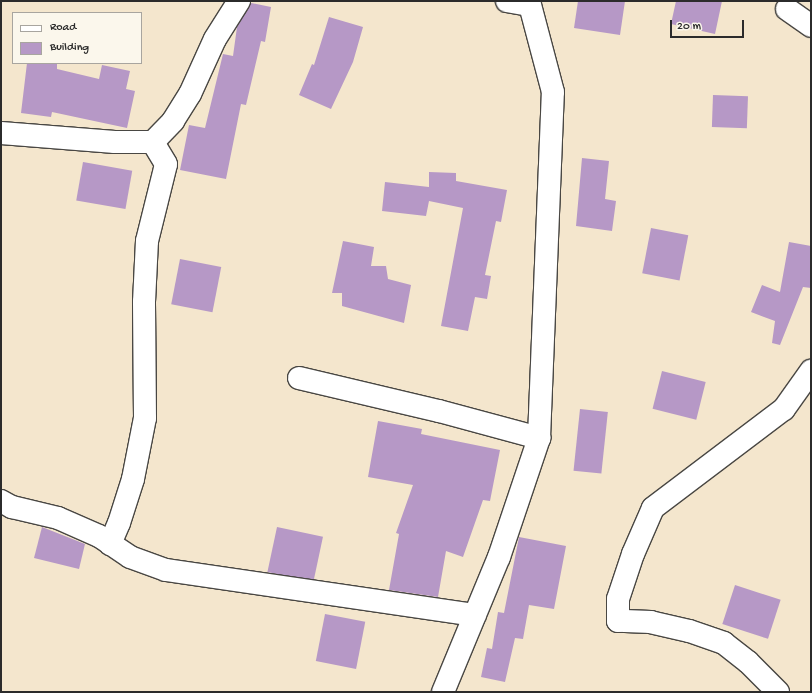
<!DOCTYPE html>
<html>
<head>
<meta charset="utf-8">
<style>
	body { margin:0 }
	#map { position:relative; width:812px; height:693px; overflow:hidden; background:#f4e6cd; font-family:"Gochi Hand",sans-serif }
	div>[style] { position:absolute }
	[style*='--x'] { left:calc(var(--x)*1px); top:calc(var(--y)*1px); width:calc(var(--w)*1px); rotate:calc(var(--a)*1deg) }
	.building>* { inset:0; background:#b698c6; transform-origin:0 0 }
	.roads { filter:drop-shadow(1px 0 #494743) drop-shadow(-1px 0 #494743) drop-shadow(0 1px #494743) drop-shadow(0 -1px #494743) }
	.minor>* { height:22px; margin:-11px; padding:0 11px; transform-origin:11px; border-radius:11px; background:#fff }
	span { translate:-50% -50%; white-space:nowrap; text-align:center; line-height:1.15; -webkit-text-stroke:3.5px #fbf7ec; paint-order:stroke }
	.frame { position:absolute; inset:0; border:2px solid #2b2b2b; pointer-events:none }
	.legend { position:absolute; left:12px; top:12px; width:130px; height:52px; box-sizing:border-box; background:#fbf7ec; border:1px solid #a8a59f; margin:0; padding:5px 7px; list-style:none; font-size:12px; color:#2b2b2b }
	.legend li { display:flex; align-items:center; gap:8px; height:20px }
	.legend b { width:20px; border:1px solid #a8a59f }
	.scale { position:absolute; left:670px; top:20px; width:74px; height:18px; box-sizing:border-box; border:2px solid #2b2b2b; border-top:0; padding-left:5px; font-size:12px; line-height:14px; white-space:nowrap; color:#2b2b2b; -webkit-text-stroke:3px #fbf7ec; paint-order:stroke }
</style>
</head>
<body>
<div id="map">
	<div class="building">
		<i style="clip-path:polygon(578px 1px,625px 1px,620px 35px,574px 28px)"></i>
		<i style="clip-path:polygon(676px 1px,722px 1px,715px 34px,671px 24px)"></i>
		<i style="clip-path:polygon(251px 3px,271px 7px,265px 42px,261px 41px,246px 105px,241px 104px,226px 179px,180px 170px,189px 125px,205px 128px,223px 54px,233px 56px,237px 27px)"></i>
		<i style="clip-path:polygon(329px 17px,363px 27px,353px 62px,331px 109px,299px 95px,312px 64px,314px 65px)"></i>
		<i style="clip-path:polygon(27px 63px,57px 63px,57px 69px,99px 79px,102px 65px,130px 71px,126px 89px,135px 91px,127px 128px,52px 112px,51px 117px,21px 113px)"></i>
		<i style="left:713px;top:95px;width:35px;height:32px;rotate:2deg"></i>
		<i style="clip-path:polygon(582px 158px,609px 161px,605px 199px,616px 201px,612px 231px,576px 226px)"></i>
		<i style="left:83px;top:162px;width:50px;height:39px;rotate:10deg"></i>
		<i style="clip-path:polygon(429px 172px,456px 173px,456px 181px,507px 190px,501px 222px,496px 221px,485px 275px,491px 276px,487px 299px,475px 297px,468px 331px,441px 326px,463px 208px,429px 201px,426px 216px,382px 211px,385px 182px,429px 187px)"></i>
		<i style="left:651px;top:228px;width:38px;height:46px;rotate:11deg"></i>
		<i style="clip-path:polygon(343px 241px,374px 247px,371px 266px,386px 266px,388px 279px,411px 285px,404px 323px,342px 306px,342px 293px,332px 293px)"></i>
		<i style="clip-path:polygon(789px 242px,811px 246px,811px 288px,803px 287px,780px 345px,772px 343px,775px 321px,751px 312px,762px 285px,780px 292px)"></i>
		<i style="left:180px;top:259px;width:42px;height:46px;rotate:11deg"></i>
		<i style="left:662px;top:371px;width:45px;height:39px;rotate:14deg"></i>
		<i style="left:580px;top:409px;width:28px;height:62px;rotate:6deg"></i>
		<i style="clip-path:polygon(378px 421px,422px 429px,421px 434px,500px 450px,490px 501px,483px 500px,463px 557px,446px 551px,438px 597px,389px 590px,399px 534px,396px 533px,413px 485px,368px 477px)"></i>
		<i style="clip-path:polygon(42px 527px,85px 544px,79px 569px,34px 558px)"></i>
		<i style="left:277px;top:527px;width:47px;height:46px;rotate:12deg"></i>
		<i style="clip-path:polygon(519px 537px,566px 546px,554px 609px,529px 605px,523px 639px,515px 638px,505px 682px,481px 677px,487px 648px,492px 649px,498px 612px,504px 613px)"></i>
		<i style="left:735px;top:585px;width:48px;height:41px;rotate:18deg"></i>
		<i style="left:325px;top:614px;width:41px;height:48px;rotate:11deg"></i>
	</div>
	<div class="roads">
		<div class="minor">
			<i style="--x:507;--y:1;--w:23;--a:10"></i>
			<i style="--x:787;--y:9;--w:29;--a:35"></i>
			<i style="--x:1;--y:133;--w:114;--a:4.5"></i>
			<i style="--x:115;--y:142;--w:38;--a:0"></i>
			<i style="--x:153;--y:142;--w:29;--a:-46"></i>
			<i style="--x:173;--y:121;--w:32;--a:-58"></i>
			<i style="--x:190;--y:94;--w:60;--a:-65.6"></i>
			<i style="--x:215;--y:39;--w:45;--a:-57.7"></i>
			<i style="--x:299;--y:378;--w:144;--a:13.3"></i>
			<i style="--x:439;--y:411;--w:104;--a:15.1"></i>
			<i style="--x:1;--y:501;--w:13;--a:29"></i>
			<i style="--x:12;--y:507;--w:47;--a:13.4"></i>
			<i style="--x:58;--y:518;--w:45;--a:23.7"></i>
			<i style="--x:99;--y:536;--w:37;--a:34"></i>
			<i style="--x:130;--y:557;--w:38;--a:20"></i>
			<i style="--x:166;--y:570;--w:312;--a:8.3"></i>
			<i style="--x:110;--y:544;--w:23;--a:-67"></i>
			<i style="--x:119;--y:523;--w:46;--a:-72.3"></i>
			<i style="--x:133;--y:479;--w:62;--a:-78.9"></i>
			<i style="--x:145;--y:418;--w:116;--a:-90.5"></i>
			<i style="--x:144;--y:302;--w:61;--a:-87.2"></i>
			<i style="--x:147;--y:241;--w:79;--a:-76.1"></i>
			<i style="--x:166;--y:164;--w:26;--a:-121"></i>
			<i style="--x:443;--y:692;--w:146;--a:-67.5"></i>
			<i style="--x:499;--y:557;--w:126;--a:-71.4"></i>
			<i style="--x:539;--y:438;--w:346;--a:-87.7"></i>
			<i style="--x:553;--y:92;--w:94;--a:-104.8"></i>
			<i style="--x:778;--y:692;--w:42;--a:-135"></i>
			<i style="--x:748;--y:662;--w:31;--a:-142"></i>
			<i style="--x:724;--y:643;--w:37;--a:-161"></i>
			<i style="--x:689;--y:631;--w:39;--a:-167"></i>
			<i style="--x:651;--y:622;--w:33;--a:-178"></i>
			<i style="--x:618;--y:621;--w:22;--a:-90"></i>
			<i style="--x:618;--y:599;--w:47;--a:-71.6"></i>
			<i style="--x:633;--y:554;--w:50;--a:-66.5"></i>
			<i style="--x:653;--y:508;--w:164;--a:-37.1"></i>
			<i style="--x:784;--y:409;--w:47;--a:-54.6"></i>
		</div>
	</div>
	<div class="frame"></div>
	<ul class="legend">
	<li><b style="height:5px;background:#fff"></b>Road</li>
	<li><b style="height:11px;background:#b698c6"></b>Building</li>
	</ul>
	<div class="scale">20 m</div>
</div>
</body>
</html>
